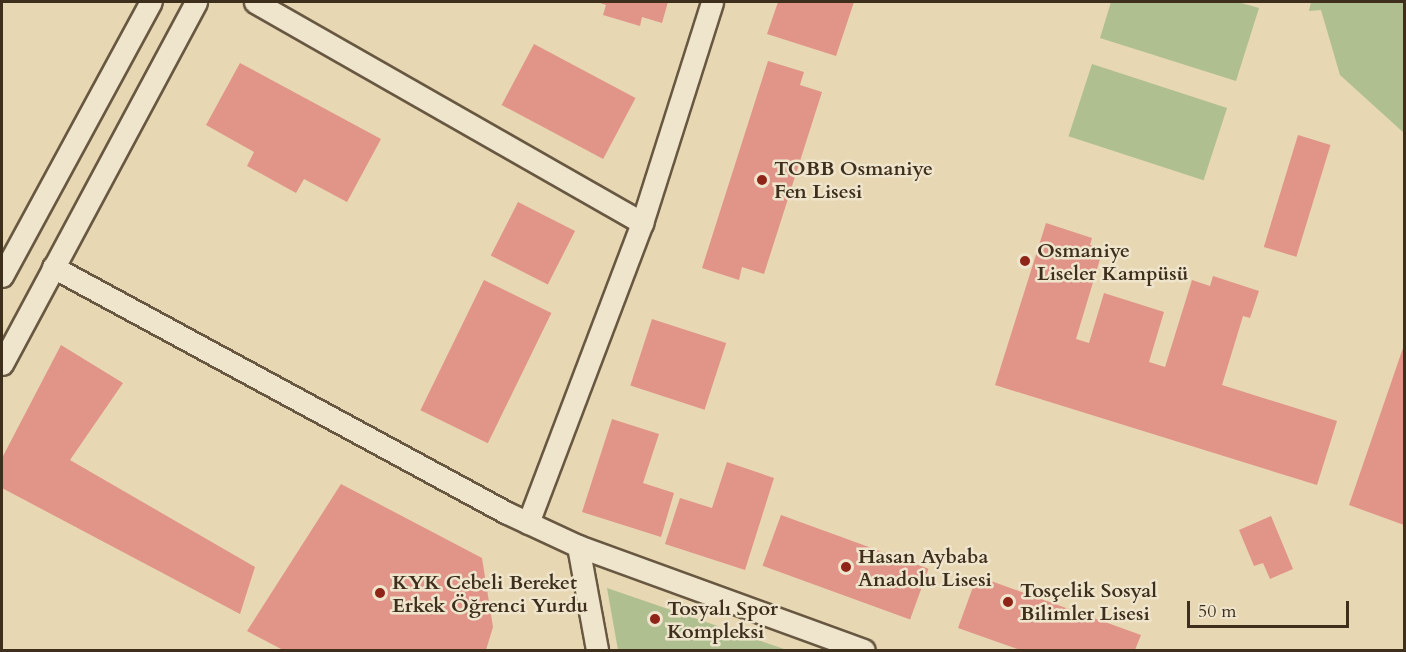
<!DOCTYPE html>
<html>
<head>
<meta charset="utf-8">
<style>
	body { margin:0 }
	#map { position:relative; width:1406px; height:652px; overflow:hidden; background:#e7d7b2; font-family:Cardo,serif }
	div>[style] { position:absolute }
	[style*='--x'] { left:calc(var(--x)*1px); top:calc(var(--y)*1px); width:calc(var(--w)*1px); rotate:calc(var(--a)*1deg) }
	.green>* { inset:0; background:#afbf90; transform-origin:0 0 }
	.building>* { inset:0; background:#e19588; transform-origin:0 0 }
	.roads { filter:drop-shadow(2px 0 #685842) drop-shadow(-2px 0 #685842) drop-shadow(0 2px #685842) drop-shadow(0 -2px #685842) }
	.minor>* { height:21px; margin:-10.5px; padding:0 10.5px; transform-origin:10.5px; border-radius:10.5px; background:#efe5cd }
	.dots>* { width:16px; height:16px; translate:-50% -50%; box-sizing:border-box; border:3px solid #efe5cd; border-radius:50% }
	span { translate:-50% -50%; white-space:nowrap; text-align:center; line-height:1.15; -webkit-text-stroke:5px #efe5cd; paint-order:stroke }
	.poi-label { font-size:20px; color:#3e2e1c; font-weight:700 }
	.left { translate:0 -50%; text-align:left }
	.frame { position:absolute; inset:0; border:3px solid #3e2e1c; pointer-events:none }
	.scale { position:absolute; left:1187px; top:601px; width:162px; height:27px; box-sizing:border-box; border:3px solid #3e2e1c; border-top:0; padding-left:8px; font-size:18px; line-height:21px; white-space:nowrap; color:#3e2e1c; -webkit-text-stroke:4px #efe5cd; paint-order:stroke }
</style>
</head>
<body>
<div id="map">
	<div class="green">
		<i style="clip-path:polygon(1111px 2px,1238px 2px,1259px 8px,1236px 81px,1100px 38px)"></i>
		<i style="clip-path:polygon(1311px 2px,1404px 2px,1404px 133px,1340px 75px,1321px 10px,1309px 11px)"></i>
		<i style="left:1092px;top:64px;width:142px;height:76px;rotate:18deg"></i>
		<i style="clip-path:polygon(607px 588px,787px 650px,618px 650px)"></i>
	</div>
	<div class="building">
		<i style="clip-path:polygon(597px 2px,668px 2px,662px 23px,642px 17px,640px 26px,603px 15px,606px 5px)"></i>
		<i style="clip-path:polygon(778px 2px,854px 2px,836px 56px,767px 34px)"></i>
		<i style="left:534px;top:44px;width:115px;height:69px;rotate:28deg"></i>
		<i style="clip-path:polygon(768px 61px,804px 72px,800px 85px,822px 92px,764px 274px,742px 267px,739px 280px,702px 268px)"></i>
		<i style="clip-path:polygon(240px 63px,381px 139px,347px 202px,304px 179px,296px 193px,247px 166px,254px 152px,206px 125px)"></i>
		<i style="left:1298px;top:135px;width:34px;height:117px;rotate:17deg"></i>
		<i style="left:518px;top:202px;width:64px;height:60px;rotate:27deg"></i>
		<i style="clip-path:polygon(1046px 223px,1092px 238px,1090px 245px,1103px 249px,1076px 339px,1089px 343px,1104px 293px,1164px 312px,1149px 362px,1165px 367px,1192px 280px,1210px 286px,1213px 276px,1259px 291px,1250px 318px,1243px 316px,1222px 385px,1337px 421px,1317px 485px,995px 385px)"></i>
		<i style="left:484px;top:280px;width:75px;height:145px;rotate:26deg"></i>
		<i style="left:652px;top:319px;width:78px;height:70px;rotate:18deg"></i>
		<i style="clip-path:polygon(61px 345px,123px 383px,70px 460px,255px 567px,240px 614px,2px 488px,2px 458px)"></i>
		<i style="clip-path:polygon(1404px 345px,1404px 525px,1349px 505px)"></i>
		<i style="clip-path:polygon(612px 419px,659px 434px,643px 483px,674px 493px,661px 537px,582px 512px)"></i>
		<i style="clip-path:polygon(727px 462px,774px 478px,745px 570px,665px 544px,680px 498px,712px 508px)"></i>
		<i style="clip-path:polygon(341px 484px,482px 558px,493px 627px,486px 650px,283px 650px,247px 631px)"></i>
		<i style="left:781px;top:515px;width:157px;height:54px;rotate:20deg"></i>
		<i style="clip-path:polygon(1271px 516px,1293px 569px,1270px 579px,1263px 563px,1254px 566px,1239px 530px)"></i>
		<i style="clip-path:polygon(977px 576px,1141px 635px,1135px 650px,1020px 650px,958px 628px)"></i>
	</div>
	<div class="roads">
		<div class="minor">
			<i style="--x:255;--y:2;--w:446;--a:29.7"></i>
			<i style="--x:53;--y:267;--w:516;--a:28.45"></i>
			<i style="--x:507;--y:513;--w:78;--a:24.9"></i>
			<i style="--x:578;--y:546;--w:304;--a:20"></i>
			<i style="--x:2;--y:276;--w:312;--a:-61.5"></i>
			<i style="--x:2;--y:364;--w:411;--a:-61.8"></i>
			<i style="--x:528;--y:523;--w:321;--a:-69.2"></i>
			<i style="--x:642;--y:223;--w:232;--a:-72.4"></i>
			<i style="--x:578;--y:546;--w:106;--a:79.6"></i>
		</div>
	</div>
	<div class="dots">
		<i style="left:762px;top:180px;background:#8f2418"></i>
		<i style="left:1025px;top:261px;background:#8f2418"></i>
		<i style="left:846px;top:567px;background:#8f2418"></i>
		<i style="left:380px;top:593px;background:#8f2418"></i>
		<i style="left:1008px;top:602px;background:#8f2418"></i>
		<i style="left:655px;top:619px;background:#8f2418"></i>
	</div>
	<div class="poi-label">
		<span class="left" style="left:774px;top:180px">TOBB Osmaniye<br>Fen Lisesi</span>
		<span class="left" style="left:1037px;top:262px">Osmaniye<br>Liseler Kampüsü</span>
		<span class="left" style="left:858px;top:568px">Hasan Aybaba<br>Anadolu Lisesi</span>
		<span class="left" style="left:392px;top:594px">KYK Cebeli Bereket<br>Erkek Öğrenci Yurdu</span>
		<span class="left" style="left:1020px;top:602px">Tosçelik Sosyal<br>Bilimler Lisesi</span>
		<span class="left" style="left:667px;top:620px">Tosyalı Spor<br>Kompleksi</span>
	</div>
	<div class="frame"></div>
	<div class="scale">50 m</div>
</div>
</body>
</html>
